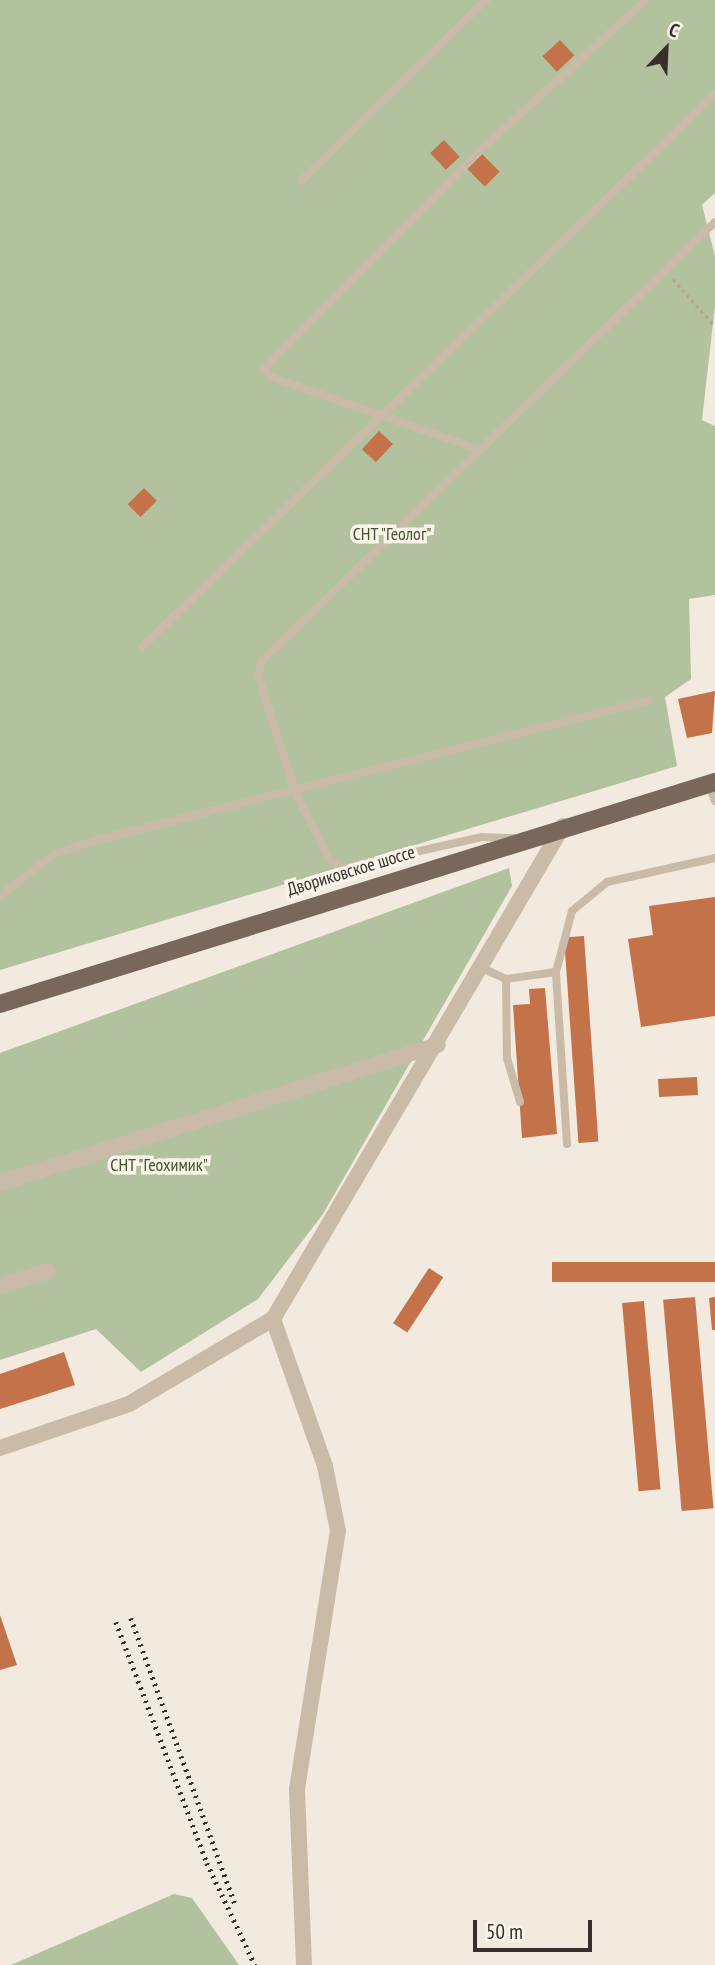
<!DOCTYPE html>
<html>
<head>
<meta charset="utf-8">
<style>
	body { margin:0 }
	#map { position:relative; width:715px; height:1965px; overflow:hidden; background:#f2eade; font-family:"PT Sans Narrow",sans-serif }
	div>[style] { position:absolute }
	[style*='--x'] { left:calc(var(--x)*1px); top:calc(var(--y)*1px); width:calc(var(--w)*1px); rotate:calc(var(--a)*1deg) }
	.green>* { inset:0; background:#b2c19e }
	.building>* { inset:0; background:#c3724a; transform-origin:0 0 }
	.path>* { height:2.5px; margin-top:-1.25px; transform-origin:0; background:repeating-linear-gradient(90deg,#b6a594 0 3.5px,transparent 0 7px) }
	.service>* { height:8px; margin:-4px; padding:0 4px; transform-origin:4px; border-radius:4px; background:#cabba9 }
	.minor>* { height:16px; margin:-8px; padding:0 8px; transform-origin:8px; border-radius:8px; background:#cabba9 }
	.primary>* { height:18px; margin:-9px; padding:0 9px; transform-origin:9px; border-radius:9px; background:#79675b }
	.rail>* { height:4.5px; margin-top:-2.25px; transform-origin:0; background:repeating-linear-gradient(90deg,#372f29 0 2px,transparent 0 7px) }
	span { translate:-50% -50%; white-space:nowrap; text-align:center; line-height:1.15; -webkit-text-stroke:7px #f9f4ea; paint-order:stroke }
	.park-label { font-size:18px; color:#43552d }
	.street-label { font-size:18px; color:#372f29 }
	.north { position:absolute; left:631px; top:14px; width:70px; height:70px; -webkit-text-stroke:5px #f9f4ea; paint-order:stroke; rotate:23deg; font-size:19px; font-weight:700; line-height:28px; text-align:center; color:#372f29 }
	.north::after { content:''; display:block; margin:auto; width:24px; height:32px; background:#372f29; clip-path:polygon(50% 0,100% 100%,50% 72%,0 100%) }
	.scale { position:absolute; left:473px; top:1920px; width:119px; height:32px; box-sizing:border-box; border:4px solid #372f29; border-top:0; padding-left:9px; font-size:21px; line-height:24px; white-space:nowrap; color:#372f29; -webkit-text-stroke:5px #f9f4ea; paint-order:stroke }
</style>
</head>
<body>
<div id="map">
	<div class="green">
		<i style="clip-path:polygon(0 0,715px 0,715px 193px,702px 205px,715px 256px,715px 306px,702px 420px,715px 426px,715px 595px,689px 599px,691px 679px,665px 697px,677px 766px,0 970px)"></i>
		<i style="clip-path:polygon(509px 868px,512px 886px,323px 1214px,258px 1299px,141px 1372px,96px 1329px,0 1360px,0 1053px)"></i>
		<i style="clip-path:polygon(174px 1894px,192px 1898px,239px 1965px,11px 1965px)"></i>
	</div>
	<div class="building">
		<i style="left:560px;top:40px;width:21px;height:24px;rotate:47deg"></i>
		<i style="left:444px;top:140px;width:23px;height:19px;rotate:47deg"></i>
		<i style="left:482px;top:154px;width:25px;height:21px;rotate:45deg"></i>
		<i style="left:379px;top:431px;width:19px;height:25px;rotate:43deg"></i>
		<i style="left:144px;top:488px;width:18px;height:23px;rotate:45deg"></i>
		<i style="clip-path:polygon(715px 691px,712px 733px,687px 738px,678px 699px)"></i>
		<i style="clip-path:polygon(715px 897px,715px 1016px,641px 1027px,628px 939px,653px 935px,649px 906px)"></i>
		<i style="left:584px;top:936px;width:206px;height:20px;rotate:86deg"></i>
		<i style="clip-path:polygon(545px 988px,557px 1134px,522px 1138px,513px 1005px,530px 1004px,529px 989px)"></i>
		<i style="left:697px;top:1077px;width:18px;height:39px;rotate:87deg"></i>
		<i style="left:715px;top:1262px;width:20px;height:163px;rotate:90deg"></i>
		<i style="left:429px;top:1268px;width:17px;height:66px;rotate:33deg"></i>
		<i style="left:695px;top:1297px;width:212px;height:32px;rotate:85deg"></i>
		<i style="clip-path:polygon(715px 1297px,715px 1330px,712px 1330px,709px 1298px)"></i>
		<i style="left:644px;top:1301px;width:189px;height:22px;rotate:85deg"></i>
		<i style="clip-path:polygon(64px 1352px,75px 1385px,0 1409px,0 1374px)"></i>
		<i style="clip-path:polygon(0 1615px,17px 1665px,0 1670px)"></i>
	</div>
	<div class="path">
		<i style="--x:673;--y:279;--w:63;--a:48.2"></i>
	</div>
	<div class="service">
		<i style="--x:301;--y:181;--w:259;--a:-44.4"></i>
		<i style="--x:478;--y:449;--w:219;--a:-160.8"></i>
		<i style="--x:271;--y:377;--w:11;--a:-131"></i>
		<i style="--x:264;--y:369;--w:314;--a:-45.3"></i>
		<i style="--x:485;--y:146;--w:217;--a:-42.2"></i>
		<i style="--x:143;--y:646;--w:795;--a:-43.98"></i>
		<i style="--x:709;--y:784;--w:18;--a:71"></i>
		<i style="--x:513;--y:838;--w:31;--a:-178"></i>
		<i style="--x:482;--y:837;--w:142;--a:167.4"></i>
		<i style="--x:343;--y:868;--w:17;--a:-147"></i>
		<i style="--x:329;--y:859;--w:73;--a:-116.9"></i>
		<i style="--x:296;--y:794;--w:125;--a:-107.7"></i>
		<i style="--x:258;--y:675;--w:16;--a:-72"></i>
		<i style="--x:263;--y:660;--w:629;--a:-44.1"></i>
		<i style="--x:0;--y:896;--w:68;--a:-37.9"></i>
		<i style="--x:54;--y:854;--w:45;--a:-18"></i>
		<i style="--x:97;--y:840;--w:569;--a:-14.23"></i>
		<i style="--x:482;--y:968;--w:26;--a:25"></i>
		<i style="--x:506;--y:979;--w:79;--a:89.3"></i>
		<i style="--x:507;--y:1058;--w:46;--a:73.5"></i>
		<i style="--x:506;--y:979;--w:50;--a:-8"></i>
		<i style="--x:567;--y:1144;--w:172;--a:-93.7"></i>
		<i style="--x:556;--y:972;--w:63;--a:-75.3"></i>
		<i style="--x:572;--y:911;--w:45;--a:-39.6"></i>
		<i style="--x:607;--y:882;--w:111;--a:-12.5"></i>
	</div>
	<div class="minor">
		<i style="--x:0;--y:1183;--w:459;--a:-17.5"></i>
		<i style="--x:0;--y:1286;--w:50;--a:-17.4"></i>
		<i style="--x:0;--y:1448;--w:136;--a:-18.8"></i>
		<i style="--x:129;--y:1404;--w:167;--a:-30.6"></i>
		<i style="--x:304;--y:1965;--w:176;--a:-92.3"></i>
		<i style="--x:297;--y:1789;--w:261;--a:-81"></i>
		<i style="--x:338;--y:1531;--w:66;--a:-101.3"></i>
		<i style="--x:325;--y:1466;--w:156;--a:-109.5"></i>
		<i style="--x:273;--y:1319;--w:572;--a:-59.53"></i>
	</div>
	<div class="primary">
		<i style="--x:0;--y:1004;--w:749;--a:-17.25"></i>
	</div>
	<div class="rail">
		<i style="--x:131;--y:1618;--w:307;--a:70"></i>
		<i style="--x:116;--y:1622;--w:258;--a:69.3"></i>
		<i style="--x:207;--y:1863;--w:113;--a:64.8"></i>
	</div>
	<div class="park-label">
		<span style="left:392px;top:534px">СНТ "Геолог"</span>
		<span style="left:159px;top:1165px">СНТ "Геохимик"</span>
	</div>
	<div class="street-label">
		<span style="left:351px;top:871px;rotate:-17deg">Двориковское шоссе</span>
	</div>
	<div class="north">С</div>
	<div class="scale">50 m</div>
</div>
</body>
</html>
